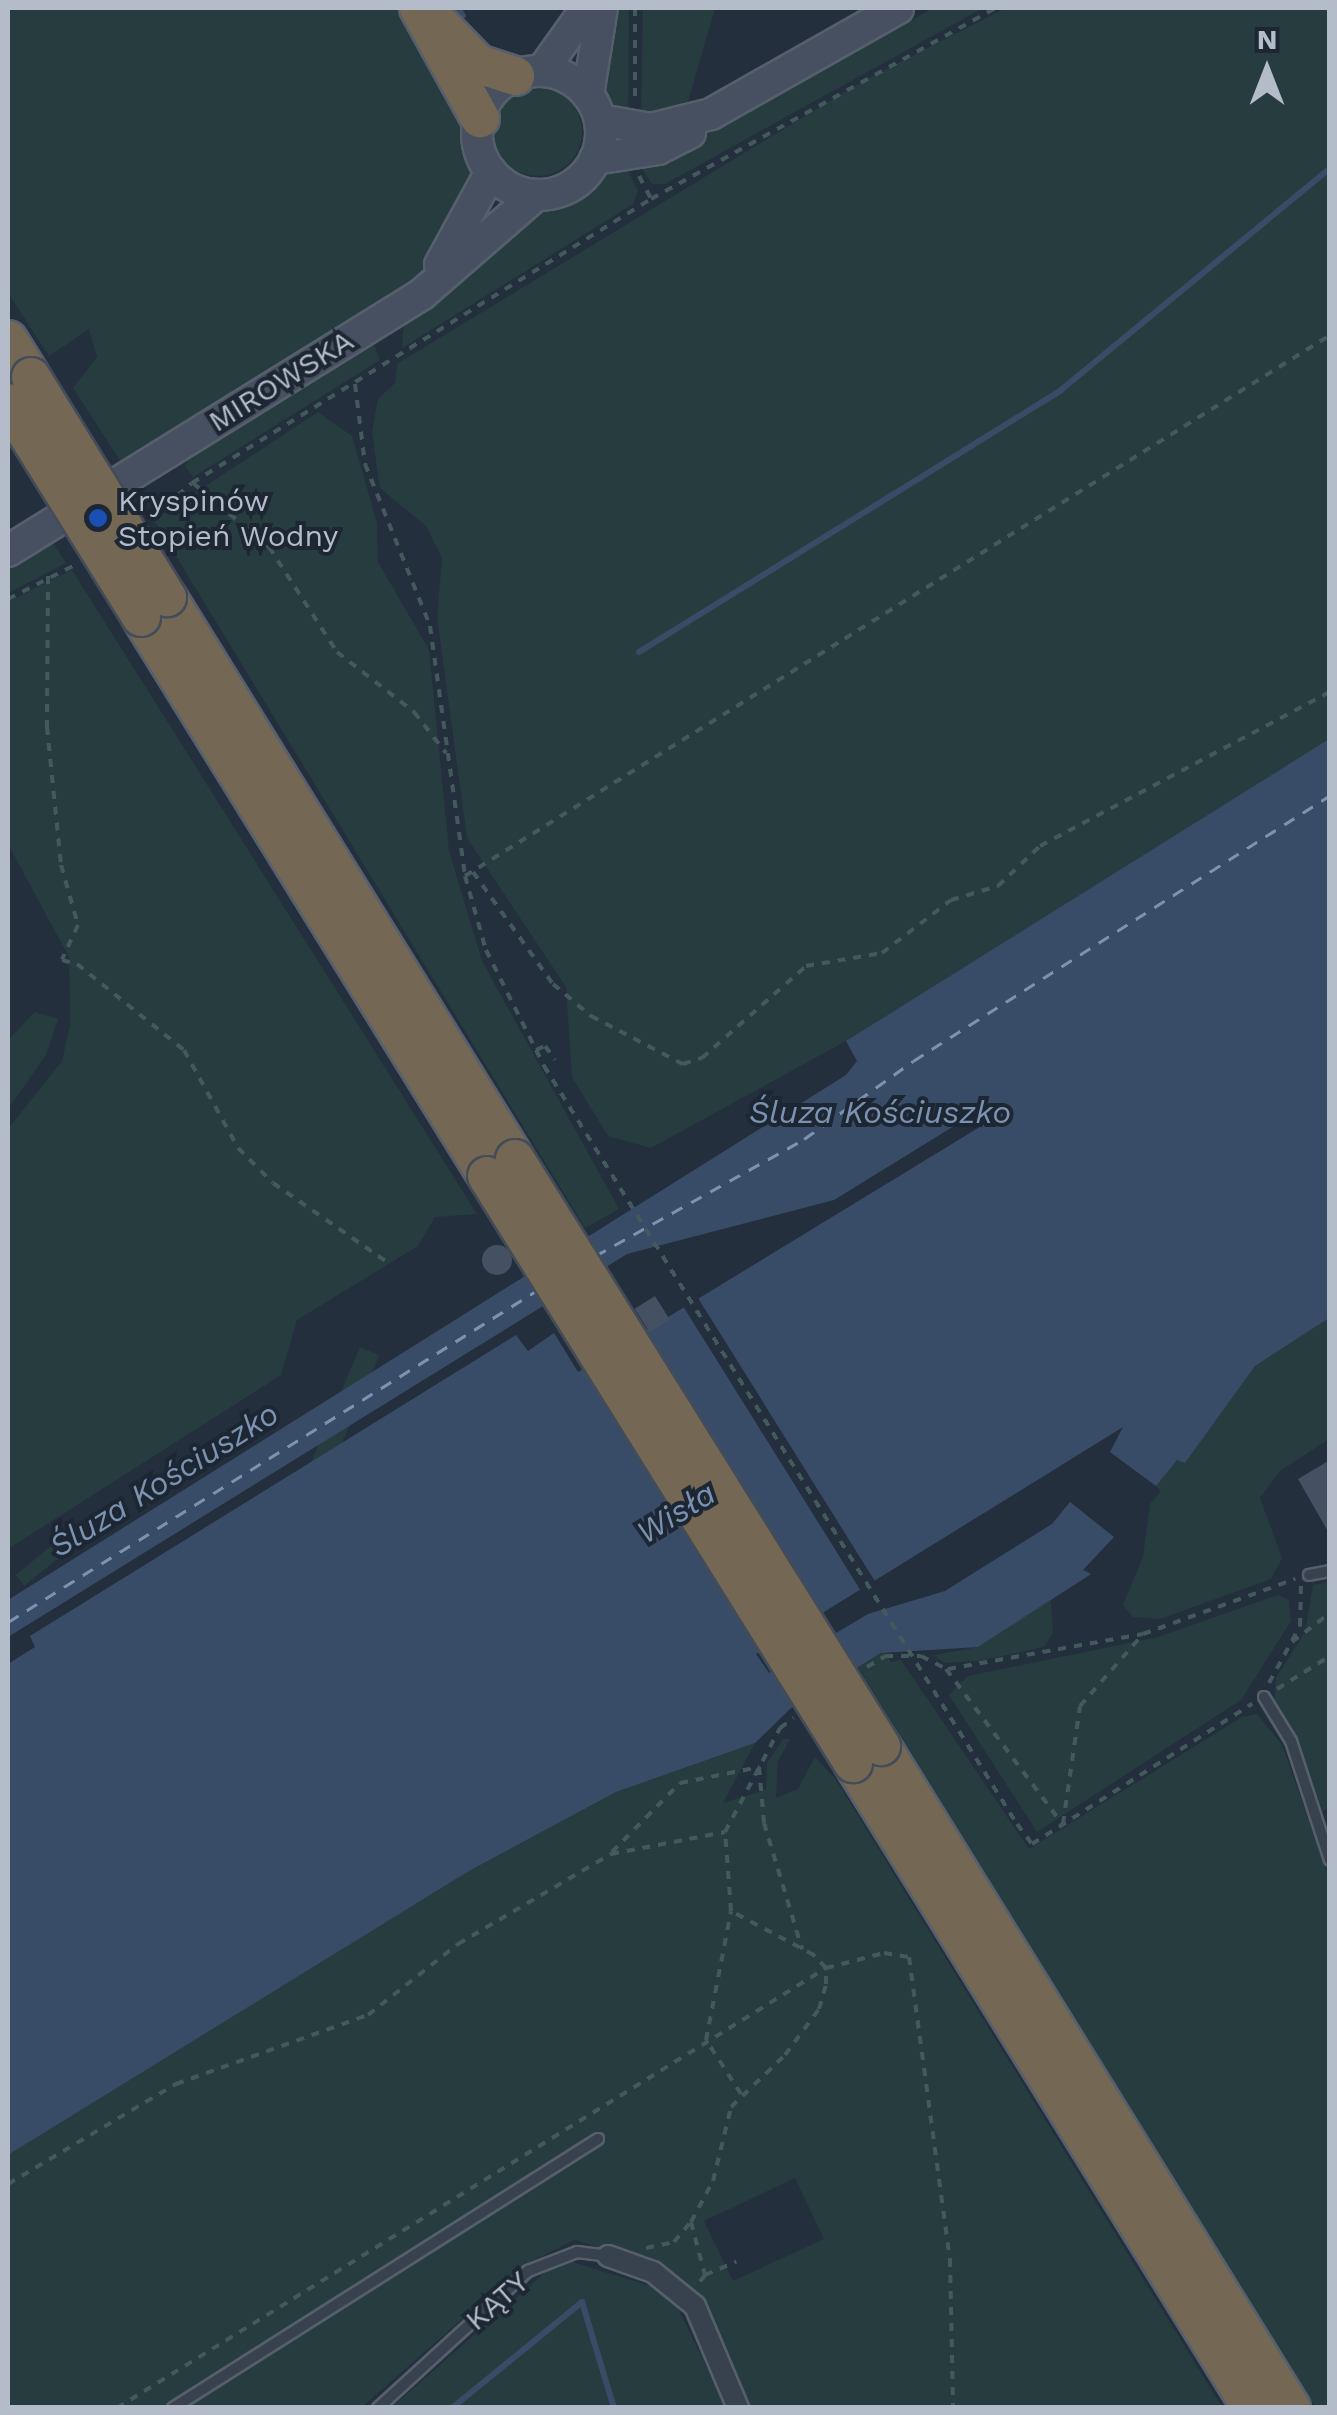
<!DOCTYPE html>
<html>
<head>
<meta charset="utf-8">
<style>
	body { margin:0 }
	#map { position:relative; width:1337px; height:2415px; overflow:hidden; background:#242f3e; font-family:"Work Sans",sans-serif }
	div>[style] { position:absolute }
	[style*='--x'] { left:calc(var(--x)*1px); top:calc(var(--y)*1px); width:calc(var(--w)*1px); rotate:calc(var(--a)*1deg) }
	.green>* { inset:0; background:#263c3f; transform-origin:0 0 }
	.round { border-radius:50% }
	.water>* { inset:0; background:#394c67 }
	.pier>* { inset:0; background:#242f3e; transform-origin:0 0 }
	.stream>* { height:6px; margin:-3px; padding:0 3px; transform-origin:3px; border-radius:3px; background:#394c67 }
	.ferry>* { height:2.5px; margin-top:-1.25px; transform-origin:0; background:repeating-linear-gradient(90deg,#7c92b1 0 12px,transparent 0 22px) }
	.building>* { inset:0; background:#455162; transform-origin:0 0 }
	.path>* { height:4px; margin-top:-2px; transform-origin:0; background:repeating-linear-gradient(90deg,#44595c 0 8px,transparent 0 16px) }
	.roads { filter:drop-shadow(2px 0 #565f6c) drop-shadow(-2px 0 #565f6c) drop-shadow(0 2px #565f6c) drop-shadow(0 -2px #565f6c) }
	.lane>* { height:10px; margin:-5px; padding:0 5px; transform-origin:5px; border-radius:5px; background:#38414e }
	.street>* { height:20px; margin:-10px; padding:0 10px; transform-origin:10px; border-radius:10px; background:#38414e }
	.secondary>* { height:30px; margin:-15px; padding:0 15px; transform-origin:15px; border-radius:15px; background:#465061 }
	.secondary>.ring { margin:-15px; padding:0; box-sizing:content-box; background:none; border:30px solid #465061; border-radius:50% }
	.highway>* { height:38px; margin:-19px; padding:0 19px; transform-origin:19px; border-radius:19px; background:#746855 }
	.path-bridge>* { height:4px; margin-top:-2px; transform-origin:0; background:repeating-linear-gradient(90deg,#44595c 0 8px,transparent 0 16px) }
	.bridges { filter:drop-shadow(2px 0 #434c59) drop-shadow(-2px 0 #434c59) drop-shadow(0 2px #434c59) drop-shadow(0 -2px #434c59) }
	.highway-bridge>* { height:38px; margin:-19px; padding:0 19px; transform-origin:19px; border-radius:19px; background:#746855 }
	.dots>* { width:28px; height:28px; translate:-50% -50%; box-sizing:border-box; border:5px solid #1d2633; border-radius:50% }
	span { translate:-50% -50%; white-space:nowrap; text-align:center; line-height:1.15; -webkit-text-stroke:8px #1d2633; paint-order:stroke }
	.street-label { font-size:30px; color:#b4bcc9 }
	.poi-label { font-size:30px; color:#b4bcc9 }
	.left { translate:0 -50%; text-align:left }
	.water-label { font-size:32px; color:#7c92b1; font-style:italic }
	.frame { position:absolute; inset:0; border:10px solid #b4bcc9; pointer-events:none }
	.north { position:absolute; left:1217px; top:20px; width:100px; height:100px; -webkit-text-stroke:8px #1d2633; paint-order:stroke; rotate:0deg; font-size:28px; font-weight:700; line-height:40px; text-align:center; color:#b4bcc9 }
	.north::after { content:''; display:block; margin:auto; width:35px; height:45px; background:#b4bcc9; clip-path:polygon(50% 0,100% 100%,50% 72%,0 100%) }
</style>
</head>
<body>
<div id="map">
	<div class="green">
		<i style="clip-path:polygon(8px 8px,400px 8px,465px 114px,476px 176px,427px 270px,409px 288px,121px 462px,73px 388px,97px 357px,89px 329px,49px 356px,8px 293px)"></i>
		<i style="clip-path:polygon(618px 8px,629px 8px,628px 120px,609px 110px,598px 91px,597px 66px)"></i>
		<i style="clip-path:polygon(643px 8px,715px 8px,685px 112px,641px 115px)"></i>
		<i style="clip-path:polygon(933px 8px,983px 8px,665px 184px,652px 184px,642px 169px)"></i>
		<i style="clip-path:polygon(1006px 8px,1329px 8px,1329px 739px,846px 1041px,651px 1148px,608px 1136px,572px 1077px,566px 987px,467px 838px,437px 617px,442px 558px,426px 526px,380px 488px,372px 432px,378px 399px,395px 383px,397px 364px,861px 82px)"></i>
		<i class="round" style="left:494px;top:88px;width:88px;height:88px"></i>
		<i style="clip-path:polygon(609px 167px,627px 168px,638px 191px,633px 204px,402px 348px,404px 319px,532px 207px,571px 197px)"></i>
		<i style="clip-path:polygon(372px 339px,380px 360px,193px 477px,185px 466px,194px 450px)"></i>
		<i style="clip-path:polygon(318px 412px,352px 436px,377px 523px,378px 562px,429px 650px,449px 851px,482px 961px,619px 1209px,585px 1228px,154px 520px)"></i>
		<i style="clip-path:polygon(51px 539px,66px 563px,8px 593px,8px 564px)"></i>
		<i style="clip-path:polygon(72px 570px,477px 1214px,435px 1217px,418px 1246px,297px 1320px,281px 1375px,8px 1549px,8px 1129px,62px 1061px,70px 1025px,69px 957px,8px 844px,8px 602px)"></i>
		<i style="clip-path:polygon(35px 1012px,58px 1019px,46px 1055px,8px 1109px,8px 1040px)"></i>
		<i style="clip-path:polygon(1329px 1318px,1329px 1439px,1280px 1471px,1260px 1498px,1282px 1558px,1271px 1579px,1160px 1619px,1133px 1617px,1123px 1605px,1143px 1557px,1150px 1504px,1161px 1491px,1156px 1486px,1177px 1459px,1185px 1463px,1255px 1366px)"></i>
		<i style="left:360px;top:1347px;width:21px;height:288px;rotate:23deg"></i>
		<i style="left:87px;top:1517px;width:14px;height:92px;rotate:51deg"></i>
		<i style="clip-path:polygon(1329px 1582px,1329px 1807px,1313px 1819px,1274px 1705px,1276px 1678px,1305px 1632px,1313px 1585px)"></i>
		<i style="clip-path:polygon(1278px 1595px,1289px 1600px,1291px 1621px,1241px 1700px,1037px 1832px,949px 1695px,968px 1676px,1158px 1637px)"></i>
		<i style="clip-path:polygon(1051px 1600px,1053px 1633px,1044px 1647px,979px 1661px,944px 1663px,934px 1655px,978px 1647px)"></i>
		<i style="clip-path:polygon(885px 1651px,891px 1662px,901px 1660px,1029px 1849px,1242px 1717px,1257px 1714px,1282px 1745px,1329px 1877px,1329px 2407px,1315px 2407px,858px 1667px)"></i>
		<i style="clip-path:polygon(evenodd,783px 1739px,790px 1739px,778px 1761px,776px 1798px,798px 1789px,815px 1757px,836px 1780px,1222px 2407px,747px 2407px,699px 2296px,660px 2265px,574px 2240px,522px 2266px,362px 2407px,8px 2408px,8px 2155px,469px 1871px,616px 1792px,755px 1743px,723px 1803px,766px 1790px,767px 1763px,783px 1739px,795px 2178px,824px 2239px,733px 2281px,704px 2221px,795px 2178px)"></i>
		<i style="clip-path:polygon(572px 2262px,670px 2292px,726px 2407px,391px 2408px,550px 2268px)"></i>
	</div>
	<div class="water">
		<i style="clip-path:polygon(1329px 739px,1329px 1318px,1255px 1366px,1185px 1463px,1177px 1460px,1156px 1486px,1110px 1452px,1123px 1427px,756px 1654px,769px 1673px,868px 1614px,945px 1591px,1052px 1524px,1070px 1502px,1114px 1537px,1083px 1570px,1091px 1574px,978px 1647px,881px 1653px,790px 1709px,755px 1743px,616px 1792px,469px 1871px,8px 2155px,8px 1664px,35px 1647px,30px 1636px,516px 1335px,528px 1351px,554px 1333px,578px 1372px,988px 1122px,985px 1107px,834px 1200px,627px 1254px,8px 1637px,8px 1600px,846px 1075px,857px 1061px,846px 1041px)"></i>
	</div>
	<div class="pier">
		<i style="left:698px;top:1298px;width:336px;height:17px;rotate:58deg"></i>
	</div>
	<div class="stream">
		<i style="--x:458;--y:8;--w:9;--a:58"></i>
		<i style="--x:639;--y:652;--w:497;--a:-31.8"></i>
		<i style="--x:1061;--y:390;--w:349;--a:-39.5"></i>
		<i style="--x:452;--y:2408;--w:168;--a:-39.2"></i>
		<i style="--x:582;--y:2302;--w:111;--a:73.2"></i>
	</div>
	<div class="ferry">
		<i style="--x:595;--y:1256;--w:240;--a:-29.2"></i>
		<i style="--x:804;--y:1139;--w:134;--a:-35.6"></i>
		<i style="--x:913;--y:1061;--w:495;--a:-32.5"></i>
		<i style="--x:8;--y:1622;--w:623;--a:-32.08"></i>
	</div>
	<div class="building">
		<i class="round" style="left:482px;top:1245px;width:30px;height:30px"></i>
		<i style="left:655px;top:1296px;width:28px;height:24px;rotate:58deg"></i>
		<i style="clip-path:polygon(1330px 1460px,1330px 1535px,1298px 1479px)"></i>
	</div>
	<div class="path">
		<i style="--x:635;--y:8;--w:95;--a:90"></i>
		<i style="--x:639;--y:176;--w:26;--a:62"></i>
		<i style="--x:355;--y:384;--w:81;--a:82.9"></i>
		<i style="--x:365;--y:464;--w:175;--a:68.1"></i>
		<i style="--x:430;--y:626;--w:252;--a:82"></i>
		<i style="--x:465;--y:876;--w:77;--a:74.2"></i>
		<i style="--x:486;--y:950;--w:130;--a:63.4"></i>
		<i style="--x:193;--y:483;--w:99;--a:40.1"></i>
		<i style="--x:269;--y:547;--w:125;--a:57.1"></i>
		<i style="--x:337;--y:652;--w:98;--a:37.9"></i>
		<i style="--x:414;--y:712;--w:52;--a:52"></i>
		<i style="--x:153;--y:516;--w:51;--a:-40.2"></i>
		<i style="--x:192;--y:483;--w:540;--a:-31.75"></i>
		<i style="--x:651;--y:199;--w:394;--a:-29"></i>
		<i style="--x:48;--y:576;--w:151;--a:90.4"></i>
		<i style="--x:47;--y:727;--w:139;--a:84.2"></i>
		<i style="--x:61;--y:865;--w:62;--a:74.2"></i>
		<i style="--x:78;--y:925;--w:38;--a:115"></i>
		<i style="--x:62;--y:960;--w:16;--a:15"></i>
		<i style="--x:77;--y:964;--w:137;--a:38.8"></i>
		<i style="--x:184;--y:1050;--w:112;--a:61.1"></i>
		<i style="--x:238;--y:1148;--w:49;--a:45"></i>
		<i style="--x:273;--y:1183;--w:142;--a:34.7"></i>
		<i style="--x:8;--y:599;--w:73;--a:-26.9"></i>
		<i style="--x:473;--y:872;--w:138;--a:54.5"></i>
		<i style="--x:553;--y:984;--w:50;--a:40.1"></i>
		<i style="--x:591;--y:1016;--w:104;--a:27.6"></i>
		<i style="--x:683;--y:1064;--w:20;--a:-18"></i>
		<i style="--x:702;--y:1058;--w:139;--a:-41.5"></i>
		<i style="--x:806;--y:966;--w:77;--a:-9.7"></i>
		<i style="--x:882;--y:953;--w:87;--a:-37.5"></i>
		<i style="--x:951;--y:900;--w:49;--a:-16.6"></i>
		<i style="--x:998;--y:886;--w:58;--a:-43.6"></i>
		<i style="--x:1040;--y:846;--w:328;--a:-28"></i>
		<i style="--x:465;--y:876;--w:1020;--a:-32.02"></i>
		<i style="--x:536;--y:1050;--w:10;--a:-24"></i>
		<i style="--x:545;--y:1046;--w:17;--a:54"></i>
		<i style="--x:1292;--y:1642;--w:48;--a:-37.3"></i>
		<i style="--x:867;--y:1667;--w:21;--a:-31"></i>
		<i style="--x:885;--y:1656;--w:36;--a:0"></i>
		<i style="--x:921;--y:1656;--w:28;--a:27"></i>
		<i style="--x:946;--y:1669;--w:195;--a:53.1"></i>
		<i style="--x:948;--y:1669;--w:198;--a:-10.2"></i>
		<i style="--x:1143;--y:1634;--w:162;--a:-19.9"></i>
		<i style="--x:1269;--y:1683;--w:65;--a:-61.5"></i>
		<i style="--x:1300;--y:1626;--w:40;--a:-88.6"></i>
		<i style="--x:1277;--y:1689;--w:62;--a:-31.9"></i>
		<i style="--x:1017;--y:1824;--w:25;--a:53"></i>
		<i style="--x:1032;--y:1844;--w:261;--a:-32.5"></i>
		<i style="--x:1063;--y:1824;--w:119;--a:-81.8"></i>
		<i style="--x:1080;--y:1706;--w:96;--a:-48.8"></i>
		<i style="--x:612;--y:1852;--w:97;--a:-45.4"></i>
		<i style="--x:680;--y:1783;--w:81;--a:-11.4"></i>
		<i style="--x:759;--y:1767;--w:56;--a:84.9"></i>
		<i style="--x:764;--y:1823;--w:132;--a:73.2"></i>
		<i style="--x:741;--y:2094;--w:64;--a:-122.9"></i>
		<i style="--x:706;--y:2040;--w:131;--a:-79"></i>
		<i style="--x:731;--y:1911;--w:79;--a:-94.3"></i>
		<i style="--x:725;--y:1832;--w:118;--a:-62.1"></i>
		<i style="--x:780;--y:1728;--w:17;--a:-36"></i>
		<i style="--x:8;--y:2184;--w:196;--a:-30.8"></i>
		<i style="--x:176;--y:2084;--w:204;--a:-19.8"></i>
		<i style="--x:368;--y:2015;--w:115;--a:-38.3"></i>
		<i style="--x:458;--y:1944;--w:178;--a:-30.5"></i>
		<i style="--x:611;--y:1854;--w:116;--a:-10.9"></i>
		<i style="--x:691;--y:2222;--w:55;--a:75.2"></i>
		<i style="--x:705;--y:2275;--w:10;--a:127"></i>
		<i style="--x:646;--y:2248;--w:29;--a:-12"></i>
		<i style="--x:674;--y:2242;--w:26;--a:-50"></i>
		<i style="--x:691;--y:2222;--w:47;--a:-61.8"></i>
		<i style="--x:713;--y:2181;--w:76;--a:-76.3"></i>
		<i style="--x:731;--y:2107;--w:75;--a:-43.9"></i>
		<i style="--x:785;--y:2055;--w:57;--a:-53.5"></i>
		<i style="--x:819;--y:2009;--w:26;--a:-74"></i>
		<i style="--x:826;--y:1984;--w:16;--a:-90"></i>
		<i style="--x:826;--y:1968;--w:18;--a:-133"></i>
		<i style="--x:814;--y:1955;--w:94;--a:-152.1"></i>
		<i style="--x:705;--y:2275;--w:34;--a:-23"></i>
		<i style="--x:117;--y:2408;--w:834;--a:-31.82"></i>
		<i style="--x:826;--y:1968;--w:60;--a:-14.5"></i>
		<i style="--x:884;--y:1953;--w:25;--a:9"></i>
		<i style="--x:909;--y:1957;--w:305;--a:82.3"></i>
		<i style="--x:950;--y:2259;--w:149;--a:88.8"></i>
	</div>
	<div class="roads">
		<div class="lane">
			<i style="--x:1309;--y:1575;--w:21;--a:-11"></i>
			<i style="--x:1264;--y:1697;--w:52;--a:58.5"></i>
			<i style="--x:1291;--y:1741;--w:125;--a:71.9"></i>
			<i style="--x:173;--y:2408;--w:503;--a:-32.33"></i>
			<i style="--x:378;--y:2408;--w:203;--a:-42.4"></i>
			<i style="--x:528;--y:2271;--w:53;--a:-21.2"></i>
			<i style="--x:577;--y:2252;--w:31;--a:7"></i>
		</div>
		<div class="street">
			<i style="--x:608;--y:2256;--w:48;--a:19.6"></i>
			<i style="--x:653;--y:2272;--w:54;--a:39"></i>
			<i style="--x:695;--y:2306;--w:111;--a:67.1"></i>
		</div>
		<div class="secondary">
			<i style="--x:542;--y:71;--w:77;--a:-54.5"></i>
			<i class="ring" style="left:477px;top:71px;width:94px;height:94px"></i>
			<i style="--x:588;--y:95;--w:88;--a:-80.9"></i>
			<i style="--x:600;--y:120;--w:52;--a:10"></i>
			<i style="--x:651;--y:129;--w:62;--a:-14"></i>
			<i style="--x:711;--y:114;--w:215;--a:-29.5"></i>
			<i style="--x:595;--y:159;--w:64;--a:-9"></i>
			<i style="--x:658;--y:149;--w:36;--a:-27"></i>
			<i style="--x:440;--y:265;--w:106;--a:-61.3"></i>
			<i style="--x:8;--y:551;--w:487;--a:-31.8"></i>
			<i style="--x:422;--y:294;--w:151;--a:-41"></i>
		</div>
		<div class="highway">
			<i style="--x:419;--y:8;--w:126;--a:61"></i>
			<i style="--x:441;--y:26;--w:53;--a:45.8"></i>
			<i style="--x:478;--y:64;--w:39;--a:18"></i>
			<i style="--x:8;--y:340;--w:44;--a:58.1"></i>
			<i style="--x:167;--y:597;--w:661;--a:58.23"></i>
			<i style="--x:141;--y:617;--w:657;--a:58.24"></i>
			<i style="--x:881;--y:1746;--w:779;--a:58.23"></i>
			<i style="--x:853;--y:1763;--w:758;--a:58.26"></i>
		</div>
	</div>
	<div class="path-bridge">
		<i style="--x:544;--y:1066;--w:893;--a:58.04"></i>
	</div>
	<div class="bridges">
		<div class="highway-bridge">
			<i style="--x:31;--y:377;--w:259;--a:58.3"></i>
			<i style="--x:8;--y:403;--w:252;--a:58.1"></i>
			<i style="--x:515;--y:1159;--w:692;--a:58.06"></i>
			<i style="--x:487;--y:1176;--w:692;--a:58.06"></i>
		</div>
	</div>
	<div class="dots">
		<i style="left:98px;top:518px;background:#1a4fb4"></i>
	</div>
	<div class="street-label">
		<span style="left:281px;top:381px;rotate:-32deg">MIROWSKA</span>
		<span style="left:497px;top:2301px;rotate:-41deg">KĄTY</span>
	</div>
	<div class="poi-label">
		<span class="left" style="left:118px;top:518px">Kryspinów<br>Stopień Wodny</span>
	</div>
	<div class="water-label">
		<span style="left:880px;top:1112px">Śluza Kościuszko</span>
		<span style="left:164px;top:1480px;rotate:-32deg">Śluza Kościuszko</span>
		<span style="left:676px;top:1513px;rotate:-32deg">Wisła</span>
	</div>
	<div class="frame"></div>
	<div class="north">N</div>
</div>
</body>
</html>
